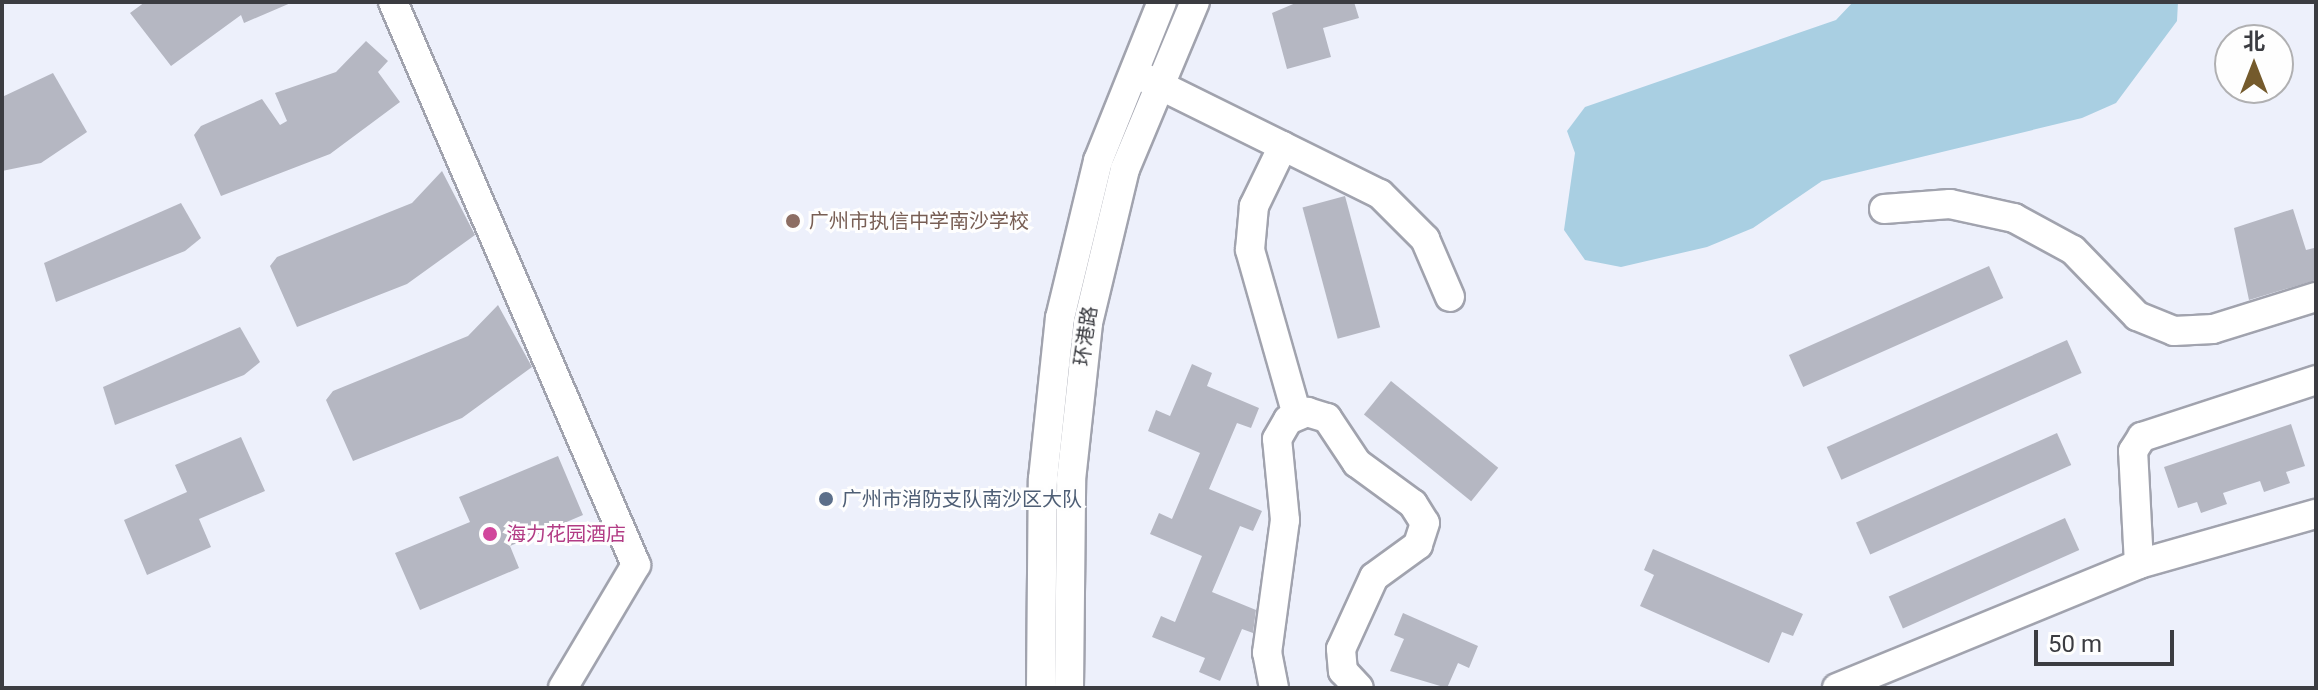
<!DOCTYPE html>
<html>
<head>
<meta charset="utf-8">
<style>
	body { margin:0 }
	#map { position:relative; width:2318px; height:690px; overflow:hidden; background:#edf0fb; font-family:Roboto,"Noto Sans SC",sans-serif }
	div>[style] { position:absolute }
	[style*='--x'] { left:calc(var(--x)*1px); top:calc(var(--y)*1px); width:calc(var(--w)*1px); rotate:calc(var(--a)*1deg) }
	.water>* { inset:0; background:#a9cfe2 }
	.building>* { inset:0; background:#b5b7c2; transform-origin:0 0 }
	.roads { filter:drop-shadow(2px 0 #a1a3ae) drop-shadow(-2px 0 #a1a3ae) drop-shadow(0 2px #a1a3ae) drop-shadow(0 -2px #a1a3ae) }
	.minor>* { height:28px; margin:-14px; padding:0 14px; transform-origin:14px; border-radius:14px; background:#fff }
	.dots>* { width:22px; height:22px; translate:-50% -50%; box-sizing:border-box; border:4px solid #fefefe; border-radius:50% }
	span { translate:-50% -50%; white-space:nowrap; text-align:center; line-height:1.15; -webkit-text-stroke:6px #fefefe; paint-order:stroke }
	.education-label { font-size:20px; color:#785e54 }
	.left { translate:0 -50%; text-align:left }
	.street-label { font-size:20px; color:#3b3c41 }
	.service-label { font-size:20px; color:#4e5e75 }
	.hotel-label { font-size:20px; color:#b23c85 }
	.frame { position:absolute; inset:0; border:4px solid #3b3c41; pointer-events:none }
	.north { position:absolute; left:2214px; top:24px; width:80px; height:80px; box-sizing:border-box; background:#fefefe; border:2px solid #b0b0b2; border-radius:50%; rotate:0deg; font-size:22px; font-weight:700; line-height:32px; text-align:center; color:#3b3c41 }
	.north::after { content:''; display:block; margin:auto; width:28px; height:36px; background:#745a2c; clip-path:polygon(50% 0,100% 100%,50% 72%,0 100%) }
	.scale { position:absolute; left:2034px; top:630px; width:140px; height:36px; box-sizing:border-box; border:4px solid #3b3c41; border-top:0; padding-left:10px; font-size:24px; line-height:28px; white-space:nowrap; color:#3b3c41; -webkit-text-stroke:6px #fefefe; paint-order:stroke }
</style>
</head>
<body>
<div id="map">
	<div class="water">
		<i style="clip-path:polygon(1853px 2px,2178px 2px,2177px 21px,2116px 103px,2082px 118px,1822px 181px,1753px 228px,1707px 247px,1621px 267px,1585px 260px,1564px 230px,1575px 153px,1567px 131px,1585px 107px,1836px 20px)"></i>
	</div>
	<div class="building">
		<i style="clip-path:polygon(145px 2px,293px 2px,244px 23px,241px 15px,171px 66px,130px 13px)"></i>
		<i style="clip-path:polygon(1298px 2px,1354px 2px,1359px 18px,1323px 28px,1331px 57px,1287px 69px,1272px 13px)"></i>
		<i style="clip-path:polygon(366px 41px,388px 61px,378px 72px,400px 102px,330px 154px,221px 196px,194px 135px,201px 126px,262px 99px,280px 125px,287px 121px,275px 93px,336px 72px)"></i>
		<i style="clip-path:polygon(53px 73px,87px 132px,41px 163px,2px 171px,2px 97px)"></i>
		<i style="clip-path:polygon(442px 171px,475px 235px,407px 284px,297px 327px,270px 266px,277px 257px,412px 203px)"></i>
		<i style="left:1345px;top:196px;width:136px;height:44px;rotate:75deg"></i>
		<i style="clip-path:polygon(181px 203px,201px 238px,185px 251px,56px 302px,44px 263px)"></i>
		<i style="clip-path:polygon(2293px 209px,2306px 250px,2314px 248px,2316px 280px,2249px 300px,2234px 228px)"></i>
		<i style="left:1989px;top:266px;width:35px;height:219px;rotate:66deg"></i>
		<i style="clip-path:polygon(498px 305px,532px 367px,462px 418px,353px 461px,326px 400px,333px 391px,468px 336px)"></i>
		<i style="clip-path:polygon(240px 327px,260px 362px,244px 375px,115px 425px,103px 387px)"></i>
		<i style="left:2067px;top:340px;width:36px;height:263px;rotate:66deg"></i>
		<i style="clip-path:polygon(1192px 364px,1212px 373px,1207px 386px,1259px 408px,1251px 428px,1237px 423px,1209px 489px,1262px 511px,1253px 531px,1240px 526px,1212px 592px,1256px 610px,1253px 633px,1242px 629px,1220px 681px,1199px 672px,1205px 658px,1152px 637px,1161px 616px,1175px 622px,1202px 556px,1150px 534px,1159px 513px,1172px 519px,1200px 453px,1148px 431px,1156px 410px,1170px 416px)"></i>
		<i style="left:1391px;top:381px;width:138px;height:43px;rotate:39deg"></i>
		<i style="clip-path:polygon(2291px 424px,2305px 466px,2286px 472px,2290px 483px,2264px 492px,2260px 481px,2223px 493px,2227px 504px,2201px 513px,2197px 502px,2178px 508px,2164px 467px)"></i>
		<i style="left:2057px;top:433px;width:35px;height:220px;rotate:66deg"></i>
		<i style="clip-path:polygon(241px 437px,265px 491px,199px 519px,211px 547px,147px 575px,124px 520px,187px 492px,175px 465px)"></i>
		<i style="clip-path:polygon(558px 456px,583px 515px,510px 546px,519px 568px,420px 610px,395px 553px,470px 522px,459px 497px)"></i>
		<i style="left:2065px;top:518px;width:35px;height:193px;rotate:66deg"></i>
		<i style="clip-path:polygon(1653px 549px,1803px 614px,1793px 636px,1782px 632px,1769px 663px,1640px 606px,1654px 575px,1644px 570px)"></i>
		<i style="clip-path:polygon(1403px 613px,1478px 646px,1469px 668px,1458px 663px,1447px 688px,1390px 671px,1404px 639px,1394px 635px)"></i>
	</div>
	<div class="roads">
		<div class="minor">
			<i style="--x:393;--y:2;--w:613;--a:66.65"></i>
			<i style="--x:636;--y:565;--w:143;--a:120.7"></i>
			<i style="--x:1139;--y:75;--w:269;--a:26.3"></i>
			<i style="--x:1380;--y:194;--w:64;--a:45"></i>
			<i style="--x:1425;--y:239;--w:63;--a:66.7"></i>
			<i style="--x:1283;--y:146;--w:67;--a:115.8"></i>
			<i style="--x:1254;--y:206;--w:44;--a:95.2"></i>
			<i style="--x:1250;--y:250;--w:172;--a:74.1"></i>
			<i style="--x:1884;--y:209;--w:66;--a:-4.3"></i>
			<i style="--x:1950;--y:204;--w:66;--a:12.3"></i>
			<i style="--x:2014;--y:218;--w:67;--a:28.5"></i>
			<i style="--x:2073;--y:250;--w:92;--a:45.9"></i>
			<i style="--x:2137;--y:316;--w:40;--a:22"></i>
			<i style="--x:2174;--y:331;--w:39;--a:-3"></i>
			<i style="--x:2213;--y:329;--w:108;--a:-17.3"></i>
			<i style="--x:2139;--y:564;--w:113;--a:-93"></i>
			<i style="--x:2133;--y:451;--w:17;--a:-57"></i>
			<i style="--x:2142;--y:437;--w:183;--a:-18.1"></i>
			<i style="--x:1041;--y:688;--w:209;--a:-89.5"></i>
			<i style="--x:1043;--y:479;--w:162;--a:-84"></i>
			<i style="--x:1060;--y:318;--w:162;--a:-76.4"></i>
			<i style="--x:1098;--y:161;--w:171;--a:-68.1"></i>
			<i style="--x:1069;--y:688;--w:208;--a:-89.4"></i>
			<i style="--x:1071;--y:480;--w:158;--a:-83.8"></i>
			<i style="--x:1088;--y:323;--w:158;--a:-76.5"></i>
			<i style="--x:1125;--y:169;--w:181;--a:-67.3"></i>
			<i style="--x:1274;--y:688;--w:36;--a:-101"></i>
			<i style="--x:1267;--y:653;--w:134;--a:-82.3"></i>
			<i style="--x:1285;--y:520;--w:81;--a:-95.6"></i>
			<i style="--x:1277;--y:439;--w:22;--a:-60"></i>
			<i style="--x:1288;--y:420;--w:21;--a:-23"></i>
			<i style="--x:1307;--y:412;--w:21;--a:17"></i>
			<i style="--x:1327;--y:418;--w:54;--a:56.3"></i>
			<i style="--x:1357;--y:463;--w:69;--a:36.2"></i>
			<i style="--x:1413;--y:504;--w:22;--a:58"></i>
			<i style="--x:1425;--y:523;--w:23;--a:108"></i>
			<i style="--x:1418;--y:545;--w:54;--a:144"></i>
			<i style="--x:1374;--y:577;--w:79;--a:114.6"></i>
			<i style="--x:1341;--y:649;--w:22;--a:85"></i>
			<i style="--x:1343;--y:671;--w:23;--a:47"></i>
			<i style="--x:1837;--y:688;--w:326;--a:-22.3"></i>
			<i style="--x:2139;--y:564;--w:184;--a:-15.8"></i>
		</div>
	</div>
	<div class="dots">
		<i style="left:793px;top:221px;background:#8d6e63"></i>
		<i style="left:826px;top:499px;background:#5c6f8a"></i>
		<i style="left:490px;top:534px;background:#d1479c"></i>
	</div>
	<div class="education-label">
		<span class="left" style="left:809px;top:221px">广州市执信中学南沙学校</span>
	</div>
	<div class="street-label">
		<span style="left:1086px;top:336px;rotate:-81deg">环港路</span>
	</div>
	<div class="service-label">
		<span class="left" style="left:842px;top:499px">广州市消防支队南沙区大队</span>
	</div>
	<div class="hotel-label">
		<span class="left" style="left:506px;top:534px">海力花园酒店</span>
	</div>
	<div class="frame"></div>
	<div class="north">北</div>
	<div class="scale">50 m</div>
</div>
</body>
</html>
